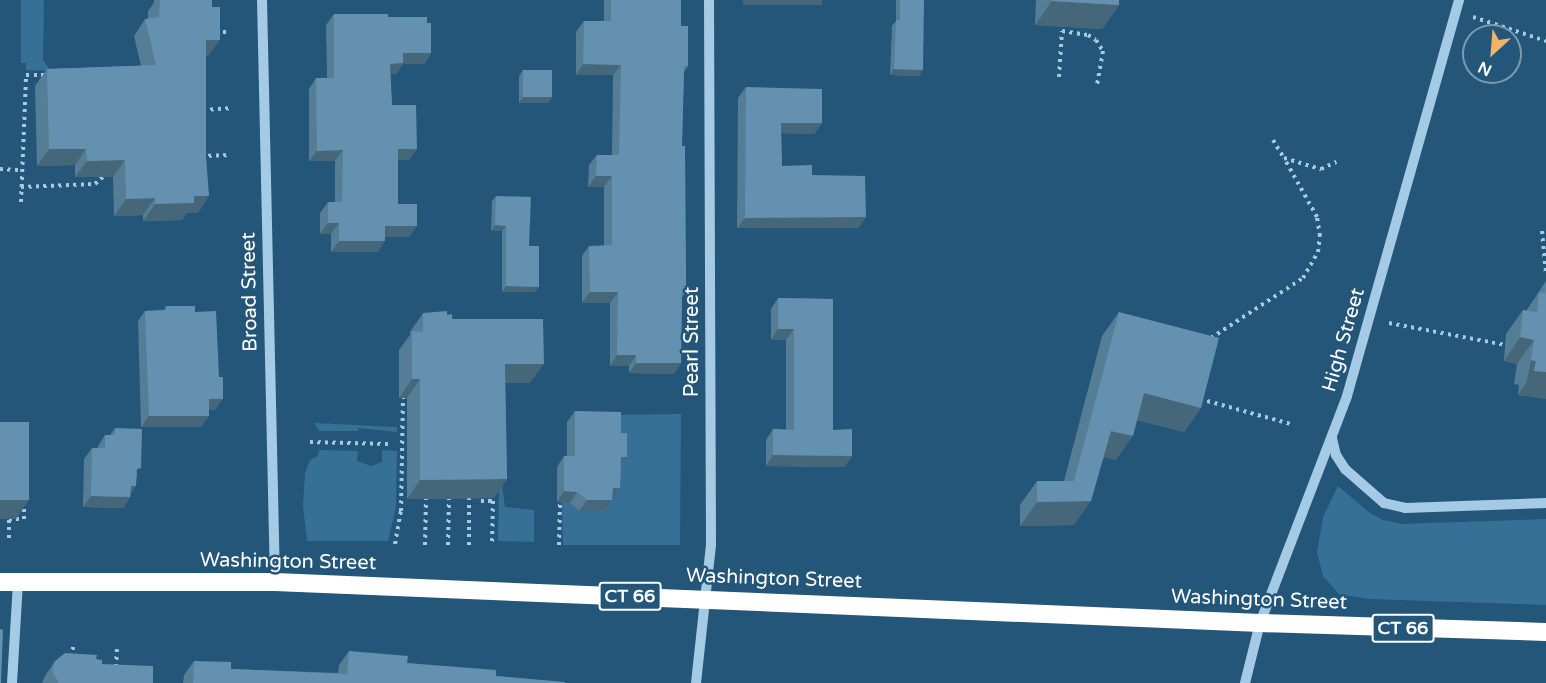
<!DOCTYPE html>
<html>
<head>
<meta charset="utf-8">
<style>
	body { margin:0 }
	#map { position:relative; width:1546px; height:683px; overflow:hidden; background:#235679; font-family:"Varela Round",sans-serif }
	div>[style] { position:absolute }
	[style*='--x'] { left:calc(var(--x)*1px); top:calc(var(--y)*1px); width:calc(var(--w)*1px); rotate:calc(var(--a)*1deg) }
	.green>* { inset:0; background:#377097 }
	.path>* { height:4px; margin-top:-2px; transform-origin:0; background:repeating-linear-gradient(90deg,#a5cbe4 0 3px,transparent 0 7.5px) }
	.minor>* { height:10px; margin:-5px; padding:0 5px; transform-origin:5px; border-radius:5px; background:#a5cbe4 }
	.highway>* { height:18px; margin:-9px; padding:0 9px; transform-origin:9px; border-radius:9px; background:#fff }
	.wall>* { inset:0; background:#567d96 }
	.shaded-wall>* { inset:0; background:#46667a; transform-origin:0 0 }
	.building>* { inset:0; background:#6491af; transform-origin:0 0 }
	span { translate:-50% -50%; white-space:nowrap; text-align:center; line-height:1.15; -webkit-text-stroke:5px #235679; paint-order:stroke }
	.shield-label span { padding:2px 4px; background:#235679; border:2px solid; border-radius:4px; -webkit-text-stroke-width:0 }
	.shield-label { font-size:18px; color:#fff; font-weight:700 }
	.street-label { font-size:20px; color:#fff }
	.north { position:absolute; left:1462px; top:24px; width:60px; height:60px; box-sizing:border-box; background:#235679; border:2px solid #7b9aaf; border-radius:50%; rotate:206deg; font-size:16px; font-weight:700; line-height:24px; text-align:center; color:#fff }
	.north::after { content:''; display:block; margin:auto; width:21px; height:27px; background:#efb469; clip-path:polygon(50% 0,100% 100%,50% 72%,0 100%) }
</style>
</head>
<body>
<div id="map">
	<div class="green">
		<i style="clip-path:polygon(21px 0,44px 0,43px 60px,51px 71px,26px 70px,26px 63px,21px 63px)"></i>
		<i style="clip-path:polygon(681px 414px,680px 545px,563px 545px,562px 502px,569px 502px,579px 511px,605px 511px,614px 415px)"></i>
		<i style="clip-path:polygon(314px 423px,397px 427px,397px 432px,358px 428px,358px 431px,319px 431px)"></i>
		<i style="clip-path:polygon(319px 450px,358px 451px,357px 461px,371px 466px,382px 462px,382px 450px,397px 451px,396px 507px,388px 541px,307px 541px,303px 506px,305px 473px,310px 460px,318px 456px)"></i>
		<i style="clip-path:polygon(502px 485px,505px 507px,534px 510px,534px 542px,498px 541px,499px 487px)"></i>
		<i style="clip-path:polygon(1338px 486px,1370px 513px,1383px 520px,1402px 524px,1546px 519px,1546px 605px,1369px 599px,1339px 594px,1323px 576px,1317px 552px,1323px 517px)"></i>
	</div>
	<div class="path">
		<i style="--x:1473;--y:17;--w:77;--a:18.2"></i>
		<i style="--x:216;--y:32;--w:11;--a:0"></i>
		<i style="--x:1059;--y:77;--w:46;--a:-86.3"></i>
		<i style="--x:1062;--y:31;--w:26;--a:9"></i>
		<i style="--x:1088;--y:35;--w:9;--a:32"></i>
		<i style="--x:1096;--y:40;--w:13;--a:58"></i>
		<i style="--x:1103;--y:51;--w:35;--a:100"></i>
		<i style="--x:203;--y:110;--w:26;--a:-4"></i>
		<i style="--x:1273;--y:140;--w:21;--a:59"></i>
		<i style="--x:201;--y:156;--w:30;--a:-2"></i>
		<i style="--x:0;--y:169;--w:22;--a:3"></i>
		<i style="--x:21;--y:187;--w:74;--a:-2.3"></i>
		<i style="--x:95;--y:184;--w:15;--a:-42"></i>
		<i style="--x:21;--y:202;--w:127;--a:-87.7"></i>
		<i style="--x:26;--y:75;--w:20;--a:0"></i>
		<i style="--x:1542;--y:231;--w:43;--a:84.7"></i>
		<i style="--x:1389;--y:323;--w:118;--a:10.7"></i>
		<i style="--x:1211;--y:338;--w:110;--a:-33.1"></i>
		<i style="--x:1303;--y:278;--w:30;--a:-60"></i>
		<i style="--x:1318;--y:252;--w:16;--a:-83"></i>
		<i style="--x:1320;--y:236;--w:19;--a:-99"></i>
		<i style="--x:1317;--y:217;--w:68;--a:-119.2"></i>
		<i style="--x:1284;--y:158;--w:39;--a:17"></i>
		<i style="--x:1321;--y:169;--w:17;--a:-25"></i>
		<i style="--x:1200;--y:399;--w:94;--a:15.4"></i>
		<i style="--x:310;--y:442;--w:79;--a:1.5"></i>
		<i style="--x:481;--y:501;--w:12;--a:0"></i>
		<i style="--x:493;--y:501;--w:43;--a:91.3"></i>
		<i style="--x:9;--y:538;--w:19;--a:-90"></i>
		<i style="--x:9;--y:519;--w:15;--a:0"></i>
		<i style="--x:24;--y:519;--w:16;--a:-90"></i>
		<i style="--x:395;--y:544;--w:34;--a:-80"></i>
		<i style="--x:401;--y:511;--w:113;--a:-89"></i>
		<i style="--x:425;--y:545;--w:46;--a:-88.8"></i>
		<i style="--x:448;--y:545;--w:46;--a:-88.8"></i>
		<i style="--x:469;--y:545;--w:47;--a:-90"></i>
		<i style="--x:559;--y:545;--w:43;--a:-88.7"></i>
		<i style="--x:72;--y:657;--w:10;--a:-84"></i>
		<i style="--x:116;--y:667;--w:18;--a:-87"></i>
	</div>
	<div class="minor">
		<i style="--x:262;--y:0;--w:582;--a:88.72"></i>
		<i style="--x:1332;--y:438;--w:17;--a:77"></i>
		<i style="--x:1336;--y:455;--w:17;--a:57"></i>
		<i style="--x:1345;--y:469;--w:52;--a:41.1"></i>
		<i style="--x:1384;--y:503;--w:22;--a:13"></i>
		<i style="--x:1405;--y:508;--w:141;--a:-2"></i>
		<i style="--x:12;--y:683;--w:101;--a:-86.6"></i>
		<i style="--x:696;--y:683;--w:139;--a:-83.8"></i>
		<i style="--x:711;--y:545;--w:545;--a:-90.21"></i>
		<i style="--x:1245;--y:683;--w:62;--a:-76"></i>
		<i style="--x:1260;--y:623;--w:243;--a:-69"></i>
		<i style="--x:1347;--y:396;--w:412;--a:-74.2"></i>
	</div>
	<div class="highway">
		<i style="--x:0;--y:582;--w:275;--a:0"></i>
		<i style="--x:275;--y:582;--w:986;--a:2.38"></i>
		<i style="--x:1260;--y:623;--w:286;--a:1.8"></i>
	</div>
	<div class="wall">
		<i style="clip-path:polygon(154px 0,212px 0,208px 56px,206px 56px,198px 213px,187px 213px,182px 220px,143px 221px,143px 215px,114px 216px,113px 177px,75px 177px,75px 165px,37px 166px,35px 86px,47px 69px,141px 66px,134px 36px,145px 19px,148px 19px,148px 11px,154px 3px)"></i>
		<i style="clip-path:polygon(604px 0,681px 0,681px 26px,688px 66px,684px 72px,682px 146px,686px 292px,682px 297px,681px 363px,674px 374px,629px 373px,629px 366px,610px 366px,610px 303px,582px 303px,582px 256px,589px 246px,604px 246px,604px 187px,588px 187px,589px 165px,597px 155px,612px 155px,613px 75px,576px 75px,576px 32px,584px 21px,604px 21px)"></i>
		<i style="clip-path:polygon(896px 0,924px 0,920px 76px,890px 75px,892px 26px,896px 21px)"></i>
		<i style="clip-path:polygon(1036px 0,1119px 0,1119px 5px,1102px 29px,1035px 25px)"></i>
		<i style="clip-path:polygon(334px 14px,388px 17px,427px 23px,431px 53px,424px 64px,403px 64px,396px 74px,390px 74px,392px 105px,409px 160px,398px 160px,398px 204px,409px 237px,385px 237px,378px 252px,331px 252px,331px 234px,320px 234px,320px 213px,328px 202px,335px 202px,335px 161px,309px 161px,309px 89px,316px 78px,327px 78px,326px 25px)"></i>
		<i style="clip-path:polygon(523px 70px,552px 97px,548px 103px,519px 103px,519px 76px)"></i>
		<i style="clip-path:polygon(746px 87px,822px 123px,814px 134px,781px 133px,782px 166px,812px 175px,866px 217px,858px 228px,737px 228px,738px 98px)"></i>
		<i style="clip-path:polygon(496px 196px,529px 246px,535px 292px,502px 292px,502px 231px,491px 231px,492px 201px)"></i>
		<i style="clip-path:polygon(1546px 281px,1546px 399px,1518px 395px,1519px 385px,1514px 384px,1517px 364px,1504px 361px,1506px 334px,1523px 310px,1526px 311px)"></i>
		<i style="clip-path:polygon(778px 298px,833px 299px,833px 430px,852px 456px,844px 467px,766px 466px,766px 440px,773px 429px,786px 430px,786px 340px,771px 340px,771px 309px)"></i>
		<i style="clip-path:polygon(166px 306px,195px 312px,215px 410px,209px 410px,201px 427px,141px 427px,138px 321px,145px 311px,164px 310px)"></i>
		<i style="clip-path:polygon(1119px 312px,1201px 408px,1184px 432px,1137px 420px,1116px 460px,1104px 457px,1074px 525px,1020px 526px,1020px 505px,1037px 481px,1064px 481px,1102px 336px)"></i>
		<i style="clip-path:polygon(423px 313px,447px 315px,530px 383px,505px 383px,507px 479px,494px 498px,407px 499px,407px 398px,399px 398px,399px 350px,410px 335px,410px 332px)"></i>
		<i style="clip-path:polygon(575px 411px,621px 433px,627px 457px,621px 466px,620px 488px,605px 511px,579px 511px,570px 503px,557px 502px,557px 467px,564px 456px,567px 456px,567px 422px)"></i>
		<i style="clip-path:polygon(115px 428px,137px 475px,130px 497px,123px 508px,83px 507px,84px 459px,92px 448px,98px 448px,98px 446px,105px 435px,110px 435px)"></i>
		<i style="clip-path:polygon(349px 651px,407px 663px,496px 676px,565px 683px,183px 683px,184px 675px,194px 661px,231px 669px,338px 673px,339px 665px)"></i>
		<i style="clip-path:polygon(96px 659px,102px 664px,153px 683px,42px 683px,45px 676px,55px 661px)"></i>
	</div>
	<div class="shaded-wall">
		<i style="left:743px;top:0;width:79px;height:5px"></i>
		<i style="clip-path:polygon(1052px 1px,1119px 5px,1102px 29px,1035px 25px)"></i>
		<i style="clip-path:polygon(206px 40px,220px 40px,208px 56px,194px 57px)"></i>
		<i style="clip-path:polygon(403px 53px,431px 53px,424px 64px,403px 64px,396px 74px,382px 74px,390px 64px)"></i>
		<i style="clip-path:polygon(583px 64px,621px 65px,613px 75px,576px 75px)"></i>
		<i style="clip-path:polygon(894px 69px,923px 70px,920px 76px,890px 75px)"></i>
		<i style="clip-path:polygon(523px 97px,552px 97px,548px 103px,519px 103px)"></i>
		<i style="clip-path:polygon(781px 123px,822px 123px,814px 134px,774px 133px)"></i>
		<i style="clip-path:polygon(49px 149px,86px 149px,75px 165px,37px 166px)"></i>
		<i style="clip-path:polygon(398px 149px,417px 149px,409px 160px,390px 160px)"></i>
		<i style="clip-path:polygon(343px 150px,335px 161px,309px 161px,317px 151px)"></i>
		<i style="clip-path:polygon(125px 160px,113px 177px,75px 177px,87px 161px)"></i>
		<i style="clip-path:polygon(596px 176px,612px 176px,604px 187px,588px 187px)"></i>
		<i style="clip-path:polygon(194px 196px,209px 196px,198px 213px,187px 213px,182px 220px,143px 221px,155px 204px)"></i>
		<i style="clip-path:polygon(155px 198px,143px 215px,114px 216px,126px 199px)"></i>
		<i style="clip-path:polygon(866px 217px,858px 228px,737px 228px,745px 218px)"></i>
		<i style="clip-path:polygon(328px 223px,339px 223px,331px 234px,320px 234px)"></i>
		<i style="clip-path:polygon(495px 225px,506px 226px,502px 231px,491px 231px)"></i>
		<i style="clip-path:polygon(385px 226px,417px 226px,409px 237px,378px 237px)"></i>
		<i style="clip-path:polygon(339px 241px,385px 241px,378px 252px,331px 252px)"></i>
		<i style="clip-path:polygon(506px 286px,539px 287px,535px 292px,502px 292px)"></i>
		<i style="clip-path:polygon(590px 292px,618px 292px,610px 303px,582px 303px)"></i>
		<i style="clip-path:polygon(778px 329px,794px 329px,786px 340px,771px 340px)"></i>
		<i style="clip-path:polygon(1520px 337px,1534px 340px,1517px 364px,1504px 361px)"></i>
		<i style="clip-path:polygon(617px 355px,636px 355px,629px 366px,610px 366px)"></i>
		<i style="left:1531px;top:360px;width:5px;height:29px;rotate:11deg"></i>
		<i style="clip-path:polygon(636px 363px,681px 363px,674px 374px,629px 373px)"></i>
		<i style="clip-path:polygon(505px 364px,544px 364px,530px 383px,492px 383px)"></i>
		<i style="clip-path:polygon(1534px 371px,1546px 372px,1546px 399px,1518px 395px)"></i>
		<i style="clip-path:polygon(412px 379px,420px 379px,407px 398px,399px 398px)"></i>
		<i style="clip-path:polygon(1144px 393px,1201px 408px,1184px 432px,1127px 417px)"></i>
		<i style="clip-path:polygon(209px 399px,223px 399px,215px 410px,201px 410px)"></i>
		<i style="clip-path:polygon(149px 416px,209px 416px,201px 427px,141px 427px)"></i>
		<i style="clip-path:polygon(1111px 431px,1133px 436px,1116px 460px,1094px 455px)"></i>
		<i style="clip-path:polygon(773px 455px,852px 456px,844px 467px,766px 466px)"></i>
		<i style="clip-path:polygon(621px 457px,627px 457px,619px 468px)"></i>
		<i style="clip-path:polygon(507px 479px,494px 498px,407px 499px,420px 480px)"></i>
		<i style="clip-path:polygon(131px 486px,136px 486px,129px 497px)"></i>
		<i style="clip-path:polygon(613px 488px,620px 488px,613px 499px,605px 499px)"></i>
		<i style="clip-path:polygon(564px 491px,577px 492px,570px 503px,557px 502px)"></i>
		<i style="clip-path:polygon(91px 496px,130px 497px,123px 508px,83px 507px)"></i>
		<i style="clip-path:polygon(0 500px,29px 500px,16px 519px,0 519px)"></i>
		<i style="clip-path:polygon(587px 500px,612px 500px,605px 511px,579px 511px)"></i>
		<i style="clip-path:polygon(1091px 501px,1074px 525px,1020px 526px,1037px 502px)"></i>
	</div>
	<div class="building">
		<i style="clip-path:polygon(160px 0,212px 0,212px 7px,220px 7px,220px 40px,206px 40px,206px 156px,209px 196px,194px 196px,194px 203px,155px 204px,155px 198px,126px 199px,125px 160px,87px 161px,86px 149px,49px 149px,47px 69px,156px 65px,145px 19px,159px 17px)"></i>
		<i style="clip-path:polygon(611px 0,681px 0,681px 26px,688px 26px,688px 66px,684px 66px,682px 146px,685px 146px,686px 265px,686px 292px,682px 292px,681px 363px,636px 363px,636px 355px,617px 355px,618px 292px,590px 292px,589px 246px,612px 245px,612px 176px,596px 176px,597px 155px,619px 155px,621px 65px,583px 64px,584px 21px,611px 21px)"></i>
		<i style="clip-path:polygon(900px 0,924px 0,923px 70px,894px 69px,896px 20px,900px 20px)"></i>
		<i style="clip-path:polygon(1052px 0,1119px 0,1119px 5px,1052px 1px)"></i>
		<i style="clip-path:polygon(334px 14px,388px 14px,388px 17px,427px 17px,427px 23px,431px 23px,431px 53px,403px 53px,403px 63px,390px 64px,392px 105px,416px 105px,417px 149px,398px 149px,398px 204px,417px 204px,417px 226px,385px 226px,385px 241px,339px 241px,339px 223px,328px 223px,328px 202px,342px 202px,343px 150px,317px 151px,316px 78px,334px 78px)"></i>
		<i style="left:523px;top:70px;width:29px;height:27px"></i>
		<i style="clip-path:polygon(746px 87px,822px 89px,822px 123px,781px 123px,782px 166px,812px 165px,812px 175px,865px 176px,866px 217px,745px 218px)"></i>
		<i style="clip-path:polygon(496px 196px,531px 197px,529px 246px,539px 246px,539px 287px,506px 286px,506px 226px,495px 225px)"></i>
		<i style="clip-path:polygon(1546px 281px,1546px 372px,1534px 371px,1536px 361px,1531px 360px,1534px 340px,1520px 337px,1523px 310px,1537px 312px,1539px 292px,1545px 293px)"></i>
		<i style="clip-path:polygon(778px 298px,833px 299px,833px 430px,852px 429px,852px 456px,773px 455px,773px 429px,794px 430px,794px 329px,778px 329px)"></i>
		<i style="clip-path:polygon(166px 306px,195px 306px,195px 312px,216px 311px,219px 377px,223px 377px,223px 399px,209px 399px,209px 416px,149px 416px,145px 311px,166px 310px)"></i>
		<i style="clip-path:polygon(447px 311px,447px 315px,452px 314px,452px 319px,543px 319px,544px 364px,505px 364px,507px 479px,420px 480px,420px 379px,412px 379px,412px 331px,423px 332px,423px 313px)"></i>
		<i style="clip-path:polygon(1119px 312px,1219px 338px,1201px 408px,1144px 393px,1133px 436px,1111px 431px,1091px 501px,1037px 502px,1037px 481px,1074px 481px)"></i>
		<i style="clip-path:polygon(575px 411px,621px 412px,621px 433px,627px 433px,627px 457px,621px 457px,620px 488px,613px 488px,612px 500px,587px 500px,577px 492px,564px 491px,564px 456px,575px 456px)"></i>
		<i style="left:0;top:422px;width:29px;height:78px"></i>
		<i style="clip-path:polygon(115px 428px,142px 429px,141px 468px,137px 469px,136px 486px,131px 486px,130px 497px,91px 496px,92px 448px,105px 448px,105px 435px,115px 435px)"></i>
		<i style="clip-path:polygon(0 629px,3px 630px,1px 683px,0 683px)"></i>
		<i style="clip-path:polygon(349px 651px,408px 656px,407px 663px,496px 670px,496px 676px,565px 682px,565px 683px,193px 683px,194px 661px,231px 662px,231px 669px,347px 674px)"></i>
		<i style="clip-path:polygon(65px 653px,97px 655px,96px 659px,102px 660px,102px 664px,153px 666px,153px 683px,58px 683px,58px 681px,52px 671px,55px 661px)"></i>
	</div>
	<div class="shield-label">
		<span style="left:630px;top:596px">CT 66</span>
		<span style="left:1403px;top:628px">CT 66</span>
	</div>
	<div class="street-label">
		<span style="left:250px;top:292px;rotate:-91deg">Broad Street</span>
		<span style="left:1344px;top:340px;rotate:-74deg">High Street</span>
		<span style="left:692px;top:342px;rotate:-90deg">Pearl Street</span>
		<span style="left:288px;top:562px;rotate:1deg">Washington Street</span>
		<span style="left:774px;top:579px;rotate:2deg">Washington Street</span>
		<span style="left:1259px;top:600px;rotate:2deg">Washington Street</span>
	</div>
	<div class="north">N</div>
</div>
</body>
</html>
